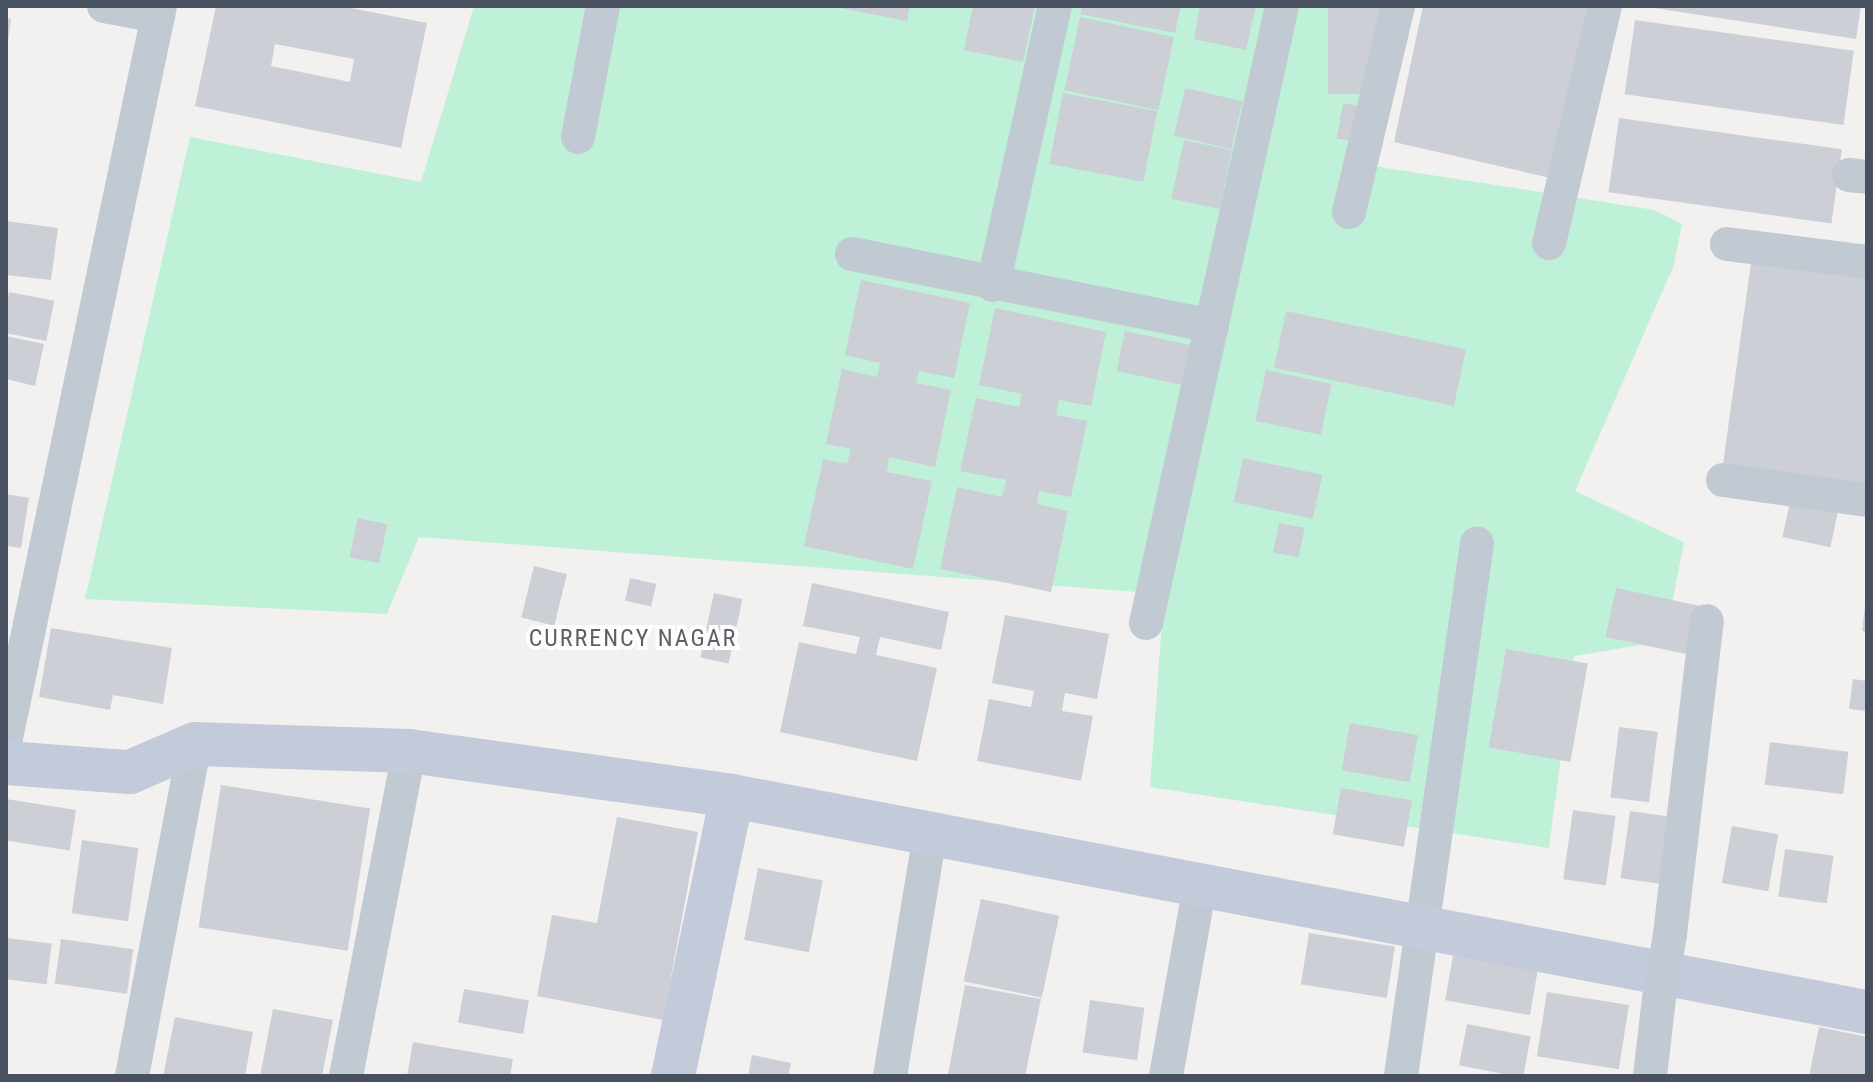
<!DOCTYPE html>
<html>
<head>
<meta charset="utf-8">
<style>
	body { margin:0 }
	#map { position:relative; width:1873px; height:1082px; overflow:hidden; background:#f3f1f0; font-family:"Roboto Condensed",sans-serif }
	div>[style] { position:absolute }
	[style*='--x'] { left:calc(var(--x)*1px); top:calc(var(--y)*1px); width:calc(var(--w)*1px); rotate:calc(var(--a)*1deg) }
	.green>* { inset:0; background:#bef1d8 }
	.building>* { inset:0; background:#cccfd6; transform-origin:0 0 }
	.street>* { height:34px; margin:-17px; padding:0 17px; transform-origin:17px; border-radius:17px; background:#c1c9d3 }
	.secondary>* { height:44px; margin:-22px; padding:0 22px; transform-origin:22px; border-radius:22px; background:#c3cbda }
	.street-bridge>* { height:34px; margin:-17px; padding:0 17px; transform-origin:17px; border-radius:17px; background:#c1c9d3 }
	span { translate:-50% -50%; white-space:nowrap; text-align:center; line-height:1.15; -webkit-text-stroke:8px #fff; paint-order:stroke }
	.neighbourhood-label { font-size:24px; color:#5d5f66; letter-spacing:2px }
	.frame { position:absolute; inset:0; border:8px solid #48515f; pointer-events:none }
</style>
</head>
<body>
<div id="map">
	<div class="green">
		<i style="clip-path:polygon(474px 6px,1402px 6px,1373px 166px,1655px 210px,1682px 224px,1674px 265px,1575px 491px,1684px 542px,1665px 641px,1574px 656px,1549px 848px,1150px 787px,1164px 594px,419px 537px,387px 614px,85px 599px,190px 137px,421px 182px)"></i>
	</div>
	<div class="building">
		<i style="clip-path:polygon(evenodd,216px 6px,341px 6px,427px 23px,401px 148px,195px 106px,216px 6px,275px 44px,354px 59px,350px 82px,271px 66px,275px 44px)"></i>
		<i style="clip-path:polygon(830px 6px,910px 6px,907px 21px)"></i>
		<i style="clip-path:polygon(973px 6px,1035px 6px,1023px 62px,964px 50px)"></i>
		<i style="clip-path:polygon(1082px 6px,1181px 6px,1175px 33px,1080px 14px)"></i>
		<i style="clip-path:polygon(1200px 6px,1256px 6px,1246px 50px,1194px 39px)"></i>
		<i style="left:1328px;top:6px;width:60px;height:88px"></i>
		<i style="clip-path:polygon(1423px 6px,1590px 6px,1555px 179px,1394px 142px)"></i>
		<i style="clip-path:polygon(1641px 6px,1861px 6px,1856px 39px)"></i>
		<i style="left:1080px;top:17px;width:96px;height:75px;rotate:12deg"></i>
		<i style="clip-path:polygon(6px 18px,11px 19px,8px 42px,6px 42px)"></i>
		<i style="left:1635px;top:20px;width:221px;height:75px;rotate:8deg"></i>
		<i style="left:1185px;top:88px;width:59px;height:49px;rotate:13deg"></i>
		<i style="left:1063px;top:93px;width:96px;height:72px;rotate:11deg"></i>
		<i style="left:1343px;top:103px;width:27px;height:36px;rotate:10deg"></i>
		<i style="left:1619px;top:118px;width:225px;height:75px;rotate:8deg"></i>
		<i style="left:1184px;top:140px;width:49px;height:60px;rotate:12deg"></i>
		<i style="clip-path:polygon(6px 221px,58px 228px,51px 280px,6px 275px)"></i>
		<i style="clip-path:polygon(1751px 263px,1867px 278px,1867px 483px,1723px 464px)"></i>
		<i style="clip-path:polygon(861px 280px,970px 303px,954px 378px,919px 371px,916px 383px,951px 390px,935px 467px,889px 457px,887px 472px,932px 481px,913px 569px,804px 546px,823px 459px,847px 464px,851px 449px,826px 444px,842px 369px,877px 377px,880px 363px,845px 355px)"></i>
		<i style="left:9px;top:292px;width:46px;height:41px;rotate:11deg"></i>
		<i style="clip-path:polygon(995px 308px,1106px 332px,1091px 406px,1059px 400px,1056px 415px,1087px 421px,1071px 497px,1039px 491px,1037px 504px,1068px 511px,1051px 592px,940px 569px,957px 487px,1002px 497px,1006px 480px,960px 471px,976px 398px,1019px 407px,1022px 394px,979px 385px)"></i>
		<i style="left:1286px;top:311px;width:184px;height:58px;rotate:12deg"></i>
		<i style="left:1125px;top:331px;width:73px;height:41px;rotate:12deg"></i>
		<i style="clip-path:polygon(6px 336px,44px 344px,35px 386px,6px 379px)"></i>
		<i style="left:1266px;top:370px;width:67px;height:52px;rotate:12deg"></i>
		<i style="left:1243px;top:458px;width:81px;height:45px;rotate:12deg"></i>
		<i style="clip-path:polygon(6px 494px,29px 498px,21px 548px,6px 546px)"></i>
		<i style="left:1791px;top:497px;width:49px;height:41px;rotate:12deg"></i>
		<i style="left:358px;top:518px;width:30px;height:40px;rotate:12deg"></i>
		<i style="left:1279px;top:523px;width:26px;height:30px;rotate:11deg"></i>
		<i style="left:534px;top:566px;width:34px;height:53px;rotate:14deg"></i>
		<i style="left:630px;top:578px;width:27px;height:23px;rotate:13deg"></i>
		<i style="clip-path:polygon(812px 583px,949px 612px,941px 650px,880px 637px,876px 655px,937px 668px,917px 761px,780px 732px,799px 642px,856px 654px,860px 637px,803px 626px)"></i>
		<i style="left:1616px;top:588px;width:86px;height:50px;rotate:12deg"></i>
		<i style="left:714px;top:593px;width:29px;height:66px;rotate:12deg"></i>
		<i style="clip-path:polygon(1865px 606px,1867px 606px,1867px 632px,1862px 631px)"></i>
		<i style="clip-path:polygon(1005px 615px,1109px 634px,1097px 699px,1065px 693px,1062px 711px,1093px 716px,1081px 781px,977px 761px,989px 699px,1031px 707px,1034px 691px,992px 683px)"></i>
		<i style="clip-path:polygon(51px 628px,172px 648px,163px 704px,113px 695px,110px 710px,39px 697px)"></i>
		<i style="left:1506px;top:649px;width:83px;height:100px;rotate:10deg"></i>
		<i style="clip-path:polygon(1853px 679px,1867px 681px,1867px 711px,1849px 709px)"></i>
		<i style="left:1350px;top:723px;width:69px;height:48px;rotate:10deg"></i>
		<i style="left:1619px;top:727px;width:39px;height:71px;rotate:7deg"></i>
		<i style="left:1770px;top:742px;width:79px;height:43px;rotate:7deg"></i>
		<i style="left:221px;top:785px;width:151px;height:144px;rotate:9deg"></i>
		<i style="left:1341px;top:788px;width:72px;height:47px;rotate:10deg"></i>
		<i style="left:6px;top:799px;width:71px;height:41px;rotate:9deg"></i>
		<i style="left:1573px;top:810px;width:43px;height:70px;rotate:8deg"></i>
		<i style="left:1630px;top:811px;width:45px;height:68px;rotate:8deg"></i>
		<i style="clip-path:polygon(617px 817px,698px 832px,663px 1020px,537px 996px,552px 915px,597px 923px)"></i>
		<i style="left:1732px;top:826px;width:47px;height:58px;rotate:10deg"></i>
		<i style="left:82px;top:840px;width:57px;height:74px;rotate:8deg"></i>
		<i style="left:1785px;top:849px;width:49px;height:48px;rotate:8deg"></i>
		<i style="left:758px;top:868px;width:66px;height:73px;rotate:11deg"></i>
		<i style="left:981px;top:899px;width:80px;height:84px;rotate:12deg"></i>
		<i style="left:1309px;top:933px;width:87px;height:52px;rotate:9deg"></i>
		<i style="left:6px;top:938px;width:46px;height:41px;rotate:7deg"></i>
		<i style="left:61px;top:939px;width:73px;height:45px;rotate:8deg"></i>
		<i style="left:1454px;top:950px;width:86px;height:51px;rotate:10deg"></i>
		<i style="clip-path:polygon(965px 985px,1041px 999px,1025px 1076px,948px 1074px)"></i>
		<i style="left:464px;top:989px;width:66px;height:34px;rotate:10deg"></i>
		<i style="left:1547px;top:992px;width:83px;height:65px;rotate:9deg"></i>
		<i style="left:1090px;top:1000px;width:55px;height:53px;rotate:8deg"></i>
		<i style="clip-path:polygon(273px 1009px,333px 1020px,322px 1076px,260px 1076px)"></i>
		<i style="clip-path:polygon(175px 1017px,253px 1032px,245px 1076px,163px 1076px)"></i>
		<i style="left:1467px;top:1024px;width:65px;height:42px;rotate:11deg"></i>
		<i style="clip-path:polygon(1819px 1027px,1867px 1037px,1867px 1076px,1809px 1076px)"></i>
		<i style="clip-path:polygon(413px 1042px,513px 1059px,510px 1076px,407px 1076px)"></i>
		<i style="clip-path:polygon(752px 1055px,791px 1063px,788px 1076px,748px 1076px)"></i>
	</div>
	<div class="street">
		<i style="--x:104;--y:6;--w:55;--a:10.5"></i>
		<i style="--x:578;--y:137;--w:133;--a:-79.2"></i>
		<i style="--x:1849;--y:175;--w:18;--a:6"></i>
		<i style="--x:1349;--y:212;--w:212;--a:-76.6"></i>
		<i style="--x:1549;--y:243;--w:244;--a:-76.7"></i>
		<i style="--x:1727;--y:244;--w:141;--a:7.3"></i>
		<i style="--x:852;--y:254;--w:367;--a:11.3"></i>
		<i style="--x:993;--y:285;--w:286;--a:-77.5"></i>
		<i style="--x:1723;--y:480;--w:145;--a:7.9"></i>
		<i style="--x:1146;--y:623;--w:632;--a:-77.57"></i>
		<i style="--x:6;--y:738;--w:748;--a:-78.12"></i>
		<i style="--x:1670;--y:934;--w:315;--a:-83.3"></i>
		<i style="--x:132;--y:1076;--w:338;--a:-79.3"></i>
		<i style="--x:346;--y:1076;--w:331;--a:-79"></i>
		<i style="--x:890;--y:1076;--w:245;--a:-80.6"></i>
		<i style="--x:1166;--y:1076;--w:193;--a:-79.9"></i>
		<i style="--x:1401;--y:1076;--w:538;--a:-81.88"></i>
		<i style="--x:1650;--y:1076;--w:104;--a:-83.4"></i>
	</div>
	<div class="secondary">
		<i style="--x:6;--y:763;--w:124;--a:4.2"></i>
		<i style="--x:130;--y:772;--w:71;--a:-23.3"></i>
		<i style="--x:195;--y:744;--w:214;--a:1.9"></i>
		<i style="--x:409;--y:751;--w:326;--a:7.9"></i>
		<i style="--x:732;--y:796;--w:1155;--a:10.78"></i>
		<i style="--x:673;--y:1076;--w:286;--a:-78.1"></i>
	</div>
	<div class="street-bridge">
		<i style="--x:1662;--y:982;--w:49;--a:-80.5"></i>
	</div>
	<div class="neighbourhood-label">
		<span style="left:633px;top:639px">CURRENCY NAGAR</span>
	</div>
	<div class="frame"></div>
</div>
</body>
</html>
